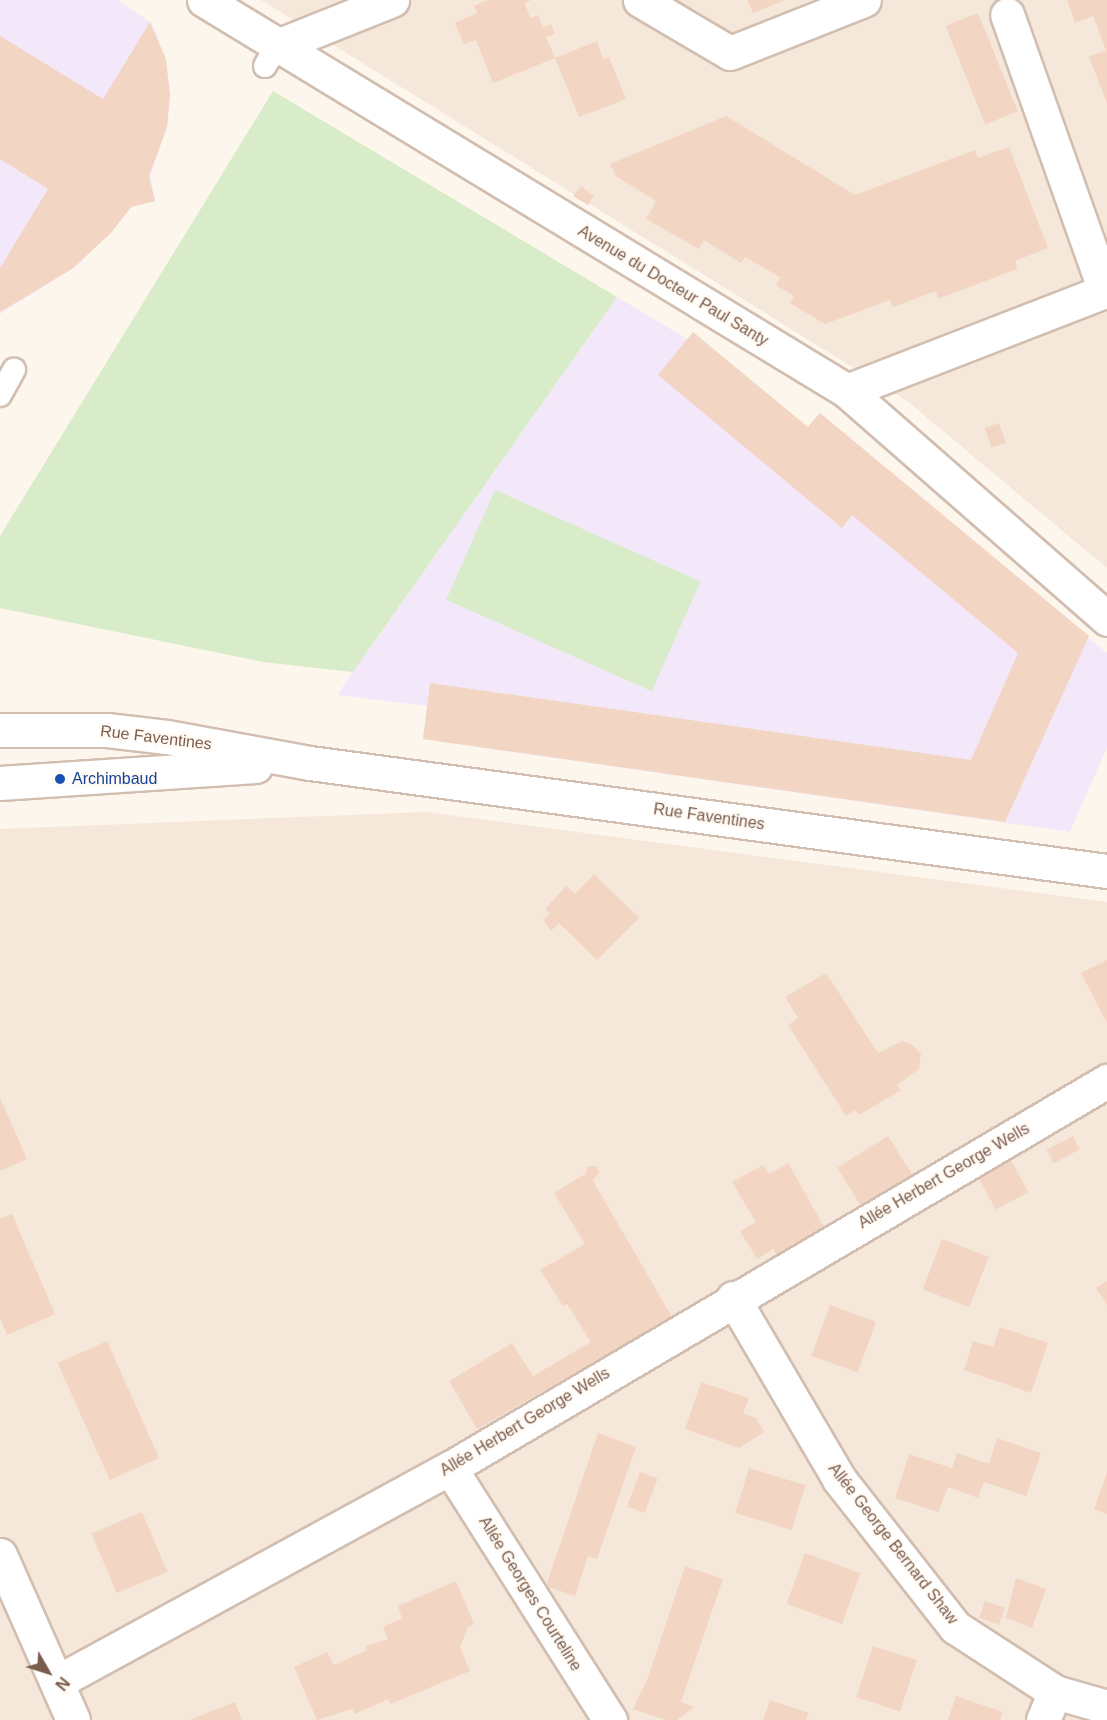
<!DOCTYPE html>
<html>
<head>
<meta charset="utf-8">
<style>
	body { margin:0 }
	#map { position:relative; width:1107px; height:1720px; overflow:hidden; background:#fdf6ec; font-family:Helvetica,sans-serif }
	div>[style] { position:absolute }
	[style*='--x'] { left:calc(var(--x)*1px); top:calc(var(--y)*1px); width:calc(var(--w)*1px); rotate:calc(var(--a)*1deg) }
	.residential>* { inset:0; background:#f5e8da }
	.education>* { inset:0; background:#f3e8fa }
	.green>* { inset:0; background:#d8ecc9; transform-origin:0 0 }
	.building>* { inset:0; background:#f3d5c3; transform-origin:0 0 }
	.roads { filter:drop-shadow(2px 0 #d1beb0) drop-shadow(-2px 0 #d1beb0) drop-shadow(0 2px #d1beb0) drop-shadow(0 -2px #d1beb0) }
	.service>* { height:22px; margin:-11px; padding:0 11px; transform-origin:11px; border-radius:11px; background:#fff }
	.minor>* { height:33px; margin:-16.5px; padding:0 16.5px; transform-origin:16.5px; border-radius:16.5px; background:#fff }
	.secondary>* { height:33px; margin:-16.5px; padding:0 16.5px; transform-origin:16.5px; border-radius:16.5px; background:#fff }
	.dots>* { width:16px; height:16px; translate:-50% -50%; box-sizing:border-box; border:3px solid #fffaf3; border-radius:50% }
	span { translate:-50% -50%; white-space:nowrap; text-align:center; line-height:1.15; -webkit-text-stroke:4.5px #fffaf3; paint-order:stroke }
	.street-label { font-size:16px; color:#7a5c4d }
	.transit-label { font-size:16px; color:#164399 }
	.left { translate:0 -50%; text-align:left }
	.north { position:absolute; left:18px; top:1642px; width:60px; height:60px; -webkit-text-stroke:4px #fffaf3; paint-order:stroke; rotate:129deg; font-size:16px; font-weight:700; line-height:24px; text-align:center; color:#7a5c4d }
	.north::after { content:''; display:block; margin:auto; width:21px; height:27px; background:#7a5c4d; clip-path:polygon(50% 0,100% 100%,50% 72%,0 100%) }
</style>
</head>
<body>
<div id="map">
	<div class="residential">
		<i style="clip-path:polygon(261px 0,1107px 0,1107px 568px,907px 401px)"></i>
		<i style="clip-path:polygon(426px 812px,1107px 902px,1107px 1720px,0 1720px,0 829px)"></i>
	</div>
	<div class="education">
		<i style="clip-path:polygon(0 0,118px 0,150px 22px,157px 34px,170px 95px,167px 127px,150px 176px,155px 201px,132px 207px,79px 264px,0 314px)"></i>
		<i style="clip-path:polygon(617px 297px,687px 339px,808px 427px,820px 413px,1107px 653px,1107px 747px,1070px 832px,423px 739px,427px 706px,337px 695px)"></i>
	</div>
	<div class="green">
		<i style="clip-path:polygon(273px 91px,617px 297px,353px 672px,263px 662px,0 608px,0 536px)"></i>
		<i style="left:495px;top:490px;width:225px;height:120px;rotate:24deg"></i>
	</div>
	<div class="building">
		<i style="clip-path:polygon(488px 0,531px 0,525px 3px,530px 18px,538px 15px,543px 28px,551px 24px,555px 34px,546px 37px,555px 58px,493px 83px,476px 40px,464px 44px,455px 23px,477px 13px,474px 6px)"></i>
		<i style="clip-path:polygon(747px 0,785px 0,753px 13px)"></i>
		<i style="clip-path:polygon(1067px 0,1107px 0,1107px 103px,1089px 57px,1106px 50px,1093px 16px,1075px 23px)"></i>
		<i style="left:978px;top:13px;width:106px;height:35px;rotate:68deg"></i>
		<i style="clip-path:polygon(150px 22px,166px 59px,170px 95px,167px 127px,149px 176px,155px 201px,131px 207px,111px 233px,72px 269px,0 312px,0 268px,48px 189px,0 159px,0 36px,103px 99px)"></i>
		<i style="clip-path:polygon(597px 41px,603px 59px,609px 57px,626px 99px,579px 117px,555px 58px)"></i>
		<i style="clip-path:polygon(726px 116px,855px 195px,975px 150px,978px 158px,1009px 147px,1048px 248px,1015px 261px,1017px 269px,938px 299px,936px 291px,893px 307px,890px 300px,825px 324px,790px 303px,794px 296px,776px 285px,780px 277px,745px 257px,741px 263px,704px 240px,699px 249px,646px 219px,656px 201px,616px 176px,610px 164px)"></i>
		<i style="clip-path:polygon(581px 186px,594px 196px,588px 205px,573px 196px)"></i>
		<i style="clip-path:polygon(693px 332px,808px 427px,820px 413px,1089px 636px,1005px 822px,423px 739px,430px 683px,971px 760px,1018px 653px,852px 515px,842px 528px,658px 375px)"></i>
		<i style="left:999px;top:423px;width:21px;height:15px;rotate:71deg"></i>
		<i style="clip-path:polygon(594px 874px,639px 918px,597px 960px,559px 923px,551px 931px,543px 919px,550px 914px,545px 909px,566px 886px,575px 894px)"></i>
		<i style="clip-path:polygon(1107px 960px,1107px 1023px,1081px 973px)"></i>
		<i style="clip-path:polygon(826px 973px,878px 1053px,902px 1041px,912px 1044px,921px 1054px,919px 1069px,897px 1085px,901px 1090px,859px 1115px,856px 1110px,846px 1116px,788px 1025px,798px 1018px,785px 997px)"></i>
		<i style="clip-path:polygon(0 1098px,27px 1159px,0 1171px)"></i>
		<i style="left:888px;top:1136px;width:47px;height:60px;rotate:58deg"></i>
		<i style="left:1073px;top:1136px;width:15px;height:30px;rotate:62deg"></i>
		<i style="left:1009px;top:1156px;width:41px;height:37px;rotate:62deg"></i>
		<i style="clip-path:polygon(788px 1163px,824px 1227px,777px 1256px,773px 1249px,757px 1259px,740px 1231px,756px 1222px,732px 1182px,763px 1165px,769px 1174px)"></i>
		<i style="clip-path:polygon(588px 1166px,596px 1166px,599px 1172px,593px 1181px,672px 1317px,477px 1429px,449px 1381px,512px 1343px,533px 1376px,591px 1342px,567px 1304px,563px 1306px,540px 1270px,585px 1244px,554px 1193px,585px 1174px)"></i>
		<i style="clip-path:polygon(12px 1214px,55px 1314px,7px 1335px,0 1318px,0 1219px)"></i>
		<i style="left:942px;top:1239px;width:50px;height:54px;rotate:21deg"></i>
		<i style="clip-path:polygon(1107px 1281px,1107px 1305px,1096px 1288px)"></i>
		<i style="left:830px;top:1305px;width:49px;height:54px;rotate:20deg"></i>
		<i style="clip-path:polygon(1000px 1327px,1048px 1343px,1031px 1393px,964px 1370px,973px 1341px,993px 1347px)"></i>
		<i style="left:107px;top:1341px;width:128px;height:54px;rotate:66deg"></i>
		<i style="clip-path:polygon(701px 1382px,749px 1398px,743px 1413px,756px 1418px,764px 1432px,739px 1448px,685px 1429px)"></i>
		<i style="clip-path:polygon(598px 1433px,636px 1447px,597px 1559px,588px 1556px,575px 1596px,546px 1586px)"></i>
		<i style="clip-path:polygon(997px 1438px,1041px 1453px,1026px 1496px,984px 1482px,978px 1498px,948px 1487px,938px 1512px,895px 1498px,909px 1454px,952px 1468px,957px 1453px,989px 1464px)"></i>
		<i style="left:749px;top:1468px;width:59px;height:47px;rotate:17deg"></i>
		<i style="left:640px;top:1472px;width:19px;height:37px;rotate:21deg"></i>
		<i style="clip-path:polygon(1107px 1473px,1107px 1514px,1094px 1509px)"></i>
		<i style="left:142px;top:1512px;width:65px;height:55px;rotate:67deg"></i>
		<i style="left:805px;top:1553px;width:59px;height:54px;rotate:20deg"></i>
		<i style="clip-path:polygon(685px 1566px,723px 1579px,681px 1702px,694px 1707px,677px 1720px,666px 1720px,633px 1709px,647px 1680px)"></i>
		<i style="clip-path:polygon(1016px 1578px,1046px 1589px,1032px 1628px,1006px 1618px)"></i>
		<i style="clip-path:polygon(456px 1581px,474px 1624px,468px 1627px,460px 1647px,470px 1671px,390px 1704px,388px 1699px,355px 1714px,352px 1709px,317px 1720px,294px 1667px,327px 1652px,334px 1665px,367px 1650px,366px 1646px,388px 1639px,383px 1627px,402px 1618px,398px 1606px)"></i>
		<i style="left:985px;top:1601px;width:21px;height:18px;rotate:19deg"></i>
		<i style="left:873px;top:1646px;width:46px;height:54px;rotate:18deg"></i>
		<i style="clip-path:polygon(956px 1696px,1003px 1712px,1000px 1720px,948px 1720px)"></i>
		<i style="clip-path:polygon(770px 1700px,809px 1713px,806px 1720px,763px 1720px)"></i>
		<i style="clip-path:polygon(235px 1702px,242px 1720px,190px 1720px,209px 1712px)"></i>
	</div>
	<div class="roads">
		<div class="service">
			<i style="--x:265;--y:66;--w:23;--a:-59"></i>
			<i style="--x:0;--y:395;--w:29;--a:-61"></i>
		</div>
		<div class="minor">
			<i style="--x:204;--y:0;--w:753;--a:31.3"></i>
			<i style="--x:847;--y:391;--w:346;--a:41.2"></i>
			<i style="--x:640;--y:0;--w:104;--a:30.5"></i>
			<i style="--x:730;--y:53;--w:144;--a:-21.6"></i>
			<i style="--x:277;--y:46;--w:124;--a:-21.8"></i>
			<i style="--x:847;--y:391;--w:277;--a:-21.2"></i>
			<i style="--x:1105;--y:291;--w:293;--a:-109.5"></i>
			<i style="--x:733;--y:1298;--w:210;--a:59.6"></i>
			<i style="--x:839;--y:1479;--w:188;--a:51.9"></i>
			<i style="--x:955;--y:1627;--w:119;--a:33"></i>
			<i style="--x:1055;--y:1692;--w:54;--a:16.1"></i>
			<i style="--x:450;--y:1468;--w:299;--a:57.6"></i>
			<i style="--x:0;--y:1555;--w:180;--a:66.1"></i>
			<i style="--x:57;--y:1682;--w:447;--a:-28.6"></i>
			<i style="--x:450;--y:1468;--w:763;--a:-30.5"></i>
			<i style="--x:1043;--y:1720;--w:30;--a:-67"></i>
		</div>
		<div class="secondary">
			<i style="--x:0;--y:730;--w:107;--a:0"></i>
			<i style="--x:107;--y:730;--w:60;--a:6.7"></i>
			<i style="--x:167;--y:737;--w:145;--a:10.3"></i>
			<i style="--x:310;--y:763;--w:804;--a:7.72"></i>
			<i style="--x:0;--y:783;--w:256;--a:-3.8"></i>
		</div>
	</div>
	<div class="dots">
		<i style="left:60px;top:779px;background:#1a4fb4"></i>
	</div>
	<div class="street-label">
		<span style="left:673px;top:286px;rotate:31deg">Avenue du Docteur Paul Santy</span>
		<span style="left:156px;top:738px;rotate:7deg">Rue Faventines</span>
		<span style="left:709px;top:817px;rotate:8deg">Rue Faventines</span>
		<span style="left:944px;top:1176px;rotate:-30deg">Allée Herbert George Wells</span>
		<span style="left:525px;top:1422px;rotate:-31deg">Allée Herbert George Wells</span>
		<span style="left:893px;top:1544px;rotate:52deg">Allée George Bernard Shaw</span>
		<span style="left:530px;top:1594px;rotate:58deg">Allée Georges Courteline</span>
	</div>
	<div class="transit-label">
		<span class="left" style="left:72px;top:779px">Archimbaud</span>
	</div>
	<div class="north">N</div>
</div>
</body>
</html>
